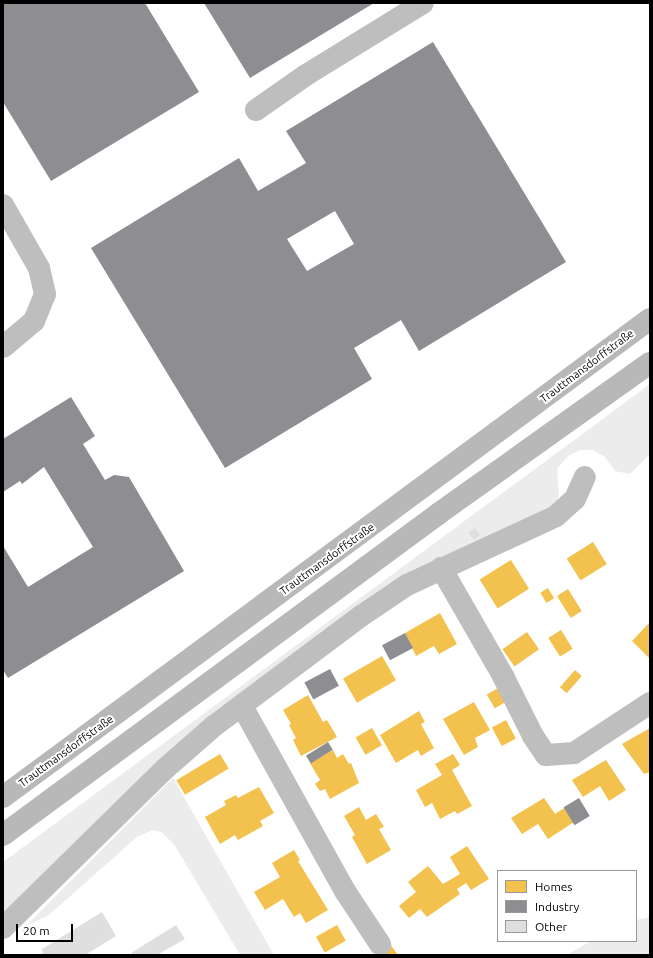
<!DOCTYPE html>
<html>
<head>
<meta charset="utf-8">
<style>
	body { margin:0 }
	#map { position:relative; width:653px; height:958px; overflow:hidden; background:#fff; font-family:Ubuntu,sans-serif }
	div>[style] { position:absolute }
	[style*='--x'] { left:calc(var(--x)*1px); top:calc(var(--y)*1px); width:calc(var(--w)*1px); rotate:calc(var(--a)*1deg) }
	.green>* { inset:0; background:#ececec }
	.homes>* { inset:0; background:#f2c14e; transform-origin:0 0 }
	.industry>* { inset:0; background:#8d8d92; transform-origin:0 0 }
	.building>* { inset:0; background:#dfdfdf; transform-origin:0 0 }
	.street>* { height:22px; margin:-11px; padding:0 11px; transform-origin:11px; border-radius:11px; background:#bebebe }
	.secondary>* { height:22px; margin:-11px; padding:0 11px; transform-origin:11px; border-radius:11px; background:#b8b8b8 }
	span { translate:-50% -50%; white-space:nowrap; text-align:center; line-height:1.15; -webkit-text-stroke:4px #fff; paint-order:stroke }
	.street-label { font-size:11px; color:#000 }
	.frame { position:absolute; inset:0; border:4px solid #000; pointer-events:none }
	.legend { position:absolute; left:497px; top:870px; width:140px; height:72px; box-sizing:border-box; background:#fff; border:1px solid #999; margin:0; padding:5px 7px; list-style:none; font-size:12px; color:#000 }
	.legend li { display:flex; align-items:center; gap:8px; height:20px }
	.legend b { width:20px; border:1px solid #999 }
	.scale { position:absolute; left:16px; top:924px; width:57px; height:18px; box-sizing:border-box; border:2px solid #000; border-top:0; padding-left:5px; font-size:12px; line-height:14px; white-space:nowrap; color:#000; -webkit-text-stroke:3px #fff; paint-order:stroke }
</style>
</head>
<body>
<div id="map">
	<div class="green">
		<i style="clip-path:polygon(650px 384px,650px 454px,630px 474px,615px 471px,605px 457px,593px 450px,580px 450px,568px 456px,557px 469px,559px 496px,556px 504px,422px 567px,3px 915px,3px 862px)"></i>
		<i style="clip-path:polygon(173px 778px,274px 955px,240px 955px,174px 844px,161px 832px,153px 830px,137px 837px,49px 915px,26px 926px)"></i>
		<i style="clip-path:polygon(650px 917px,650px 955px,567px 955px,591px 941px,636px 941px,636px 920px)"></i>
	</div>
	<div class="homes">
		<i style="left:593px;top:542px;width:26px;height:31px;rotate:58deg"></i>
		<i style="left:511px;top:560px;width:34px;height:37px;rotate:58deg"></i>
		<i style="left:548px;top:588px;width:12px;height:9px;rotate:59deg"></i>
		<i style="left:568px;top:589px;width:26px;height:13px;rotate:58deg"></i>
		<i style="clip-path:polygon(440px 613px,457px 644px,439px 654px,434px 646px,416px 656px,405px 633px)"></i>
		<i style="clip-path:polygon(650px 622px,650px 659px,632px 641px)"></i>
		<i style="left:561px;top:630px;width:22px;height:15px;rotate:58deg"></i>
		<i style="left:527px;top:632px;width:21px;height:30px;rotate:55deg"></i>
		<i style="left:382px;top:656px;width:28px;height:45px;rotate:60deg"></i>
		<i style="left:575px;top:670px;width:9px;height:23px;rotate:41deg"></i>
		<i style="left:498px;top:688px;width:16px;height:13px;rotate:60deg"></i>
		<i style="clip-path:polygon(308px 695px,323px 722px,327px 720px,337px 737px,301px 756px,293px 740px,296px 738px,289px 725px,291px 724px,283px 710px)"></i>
		<i style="clip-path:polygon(474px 702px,490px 730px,475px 738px,478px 747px,464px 755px,443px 719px)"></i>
		<i style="clip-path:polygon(419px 711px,425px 722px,421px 724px,434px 748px,421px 756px,418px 750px,396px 763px,380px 735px)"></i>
		<i style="left:506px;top:720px;width:21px;height:16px;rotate:62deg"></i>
		<i style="left:372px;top:728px;width:20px;height:19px;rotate:60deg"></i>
		<i style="clip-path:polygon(650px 728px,650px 772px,644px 774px,622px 744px)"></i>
		<i style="clip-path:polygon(333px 750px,337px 758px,343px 754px,349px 764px,351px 763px,359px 783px,330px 799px,325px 789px,320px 791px,315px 784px,320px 780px,310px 763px)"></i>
		<i style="left:220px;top:754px;width:17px;height:51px;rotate:59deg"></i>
		<i style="clip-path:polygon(453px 754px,460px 765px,452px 770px,472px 806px,457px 814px,455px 811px,440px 819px,432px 803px,425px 807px,416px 790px,442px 775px,435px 764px)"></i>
		<i style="clip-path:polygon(606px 760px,626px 790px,609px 801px,600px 786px,583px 797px,572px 780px)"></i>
		<i style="clip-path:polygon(259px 787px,274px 813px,260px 821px,263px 826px,238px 840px,235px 835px,220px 844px,205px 817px,226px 805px,224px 801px,236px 795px,238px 798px)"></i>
		<i style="clip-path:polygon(544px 798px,555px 814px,564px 808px,574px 822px,548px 839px,538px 824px,522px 834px,511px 818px)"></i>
		<i style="clip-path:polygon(359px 807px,366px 820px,376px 814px,384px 827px,379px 829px,391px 850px,367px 864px,352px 837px,355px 835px,344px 816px)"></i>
		<i style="clip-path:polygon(467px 846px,489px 879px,471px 890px,466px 883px,457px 889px,460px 894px,427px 917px,420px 909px,409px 918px,399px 906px,416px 892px,408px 882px,428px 866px,443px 884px,460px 874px,450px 857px)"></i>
		<i style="clip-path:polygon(294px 850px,300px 860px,298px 861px,328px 910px,306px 923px,300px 913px,294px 917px,283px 899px,265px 910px,254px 892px,280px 877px,272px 863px)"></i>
		<i style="left:337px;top:925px;width:18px;height:24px;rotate:61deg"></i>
		<i style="clip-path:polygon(390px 944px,398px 955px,377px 955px,376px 954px)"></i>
	</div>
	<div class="industry">
		<i style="clip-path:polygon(3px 3px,145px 3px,199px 92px,51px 181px,3px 102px)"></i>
		<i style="clip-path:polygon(204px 3px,374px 3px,250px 78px)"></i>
		<i style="clip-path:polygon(evenodd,433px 42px,566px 262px,419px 351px,401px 320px,354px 348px,372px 379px,225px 468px,91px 248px,239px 158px,258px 191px,306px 163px,286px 131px,433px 42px,335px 211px,354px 244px,307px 271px,287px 239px,335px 211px)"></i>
		<i style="clip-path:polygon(71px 397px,95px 436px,83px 444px,105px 480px,114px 475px,129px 477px,184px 571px,8px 678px,3px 670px,3px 546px,28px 587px,93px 547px,44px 467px,22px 484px,20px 481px,3px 492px,3px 439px)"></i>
		<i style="left:405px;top:633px;width:17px;height:26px;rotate:62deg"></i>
		<i style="left:330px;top:669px;width:19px;height:29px;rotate:62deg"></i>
		<i style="left:328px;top:742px;width:9px;height:26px;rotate:58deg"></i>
		<i style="left:579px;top:798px;width:21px;height:18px;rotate:59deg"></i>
	</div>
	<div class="building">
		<i style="left:475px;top:528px;width:9px;height:8px;rotate:54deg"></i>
		<i style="clip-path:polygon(102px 912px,116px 936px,85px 955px,43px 955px,42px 949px)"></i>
		<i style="clip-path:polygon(27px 925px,32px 931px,27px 936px,22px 930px)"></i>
		<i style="clip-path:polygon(176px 925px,185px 939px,157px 955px,133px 955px,131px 953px)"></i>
	</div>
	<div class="street">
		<i style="--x:256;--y:110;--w:61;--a:-35"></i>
		<i style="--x:306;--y:75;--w:137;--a:-31.6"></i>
		<i style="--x:3;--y:205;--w:73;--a:60.3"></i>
		<i style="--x:39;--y:268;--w:27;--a:77"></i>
		<i style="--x:45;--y:294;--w:29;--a:112"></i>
		<i style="--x:34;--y:321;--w:40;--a:140"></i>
		<i style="--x:441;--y:568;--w:125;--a:60.1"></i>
		<i style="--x:503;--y:676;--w:67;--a:63.4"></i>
		<i style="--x:533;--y:736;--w:23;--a:56"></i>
		<i style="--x:546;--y:755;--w:28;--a:-4"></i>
		<i style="--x:574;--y:753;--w:91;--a:-33.3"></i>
		<i style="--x:242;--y:706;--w:212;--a:60.9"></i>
		<i style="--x:345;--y:891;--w:64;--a:56.6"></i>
		<i style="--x:3;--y:928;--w:228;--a:-44.5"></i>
		<i style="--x:166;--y:768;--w:64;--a:-41.2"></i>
		<i style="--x:214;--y:726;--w:184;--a:-36.8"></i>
		<i style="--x:361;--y:616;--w:55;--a:-34"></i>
		<i style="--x:407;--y:585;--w:164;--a:-24.8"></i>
		<i style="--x:556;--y:516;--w:25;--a:-42"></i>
		<i style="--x:575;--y:499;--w:24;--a:-66"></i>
	</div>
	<div class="secondary">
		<i style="--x:3;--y:797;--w:804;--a:-36.46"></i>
		<i style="--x:3;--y:835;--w:541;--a:-36.42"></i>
		<i style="--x:438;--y:514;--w:260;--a:-35.5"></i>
	</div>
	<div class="street-label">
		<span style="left:587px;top:366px;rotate:-37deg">Trauttmansdorffstraße</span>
		<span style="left:327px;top:559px;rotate:-36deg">Trauttmansdorffstraße</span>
		<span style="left:66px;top:751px;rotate:-36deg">Trauttmansdorffstraße</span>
	</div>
	<div class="frame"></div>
	<ul class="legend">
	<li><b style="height:11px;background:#f2c14e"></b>Homes</li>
	<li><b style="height:11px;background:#8d8d92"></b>Industry</li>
	<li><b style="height:11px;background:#dfdfdf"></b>Other</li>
	</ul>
	<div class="scale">20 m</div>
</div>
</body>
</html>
